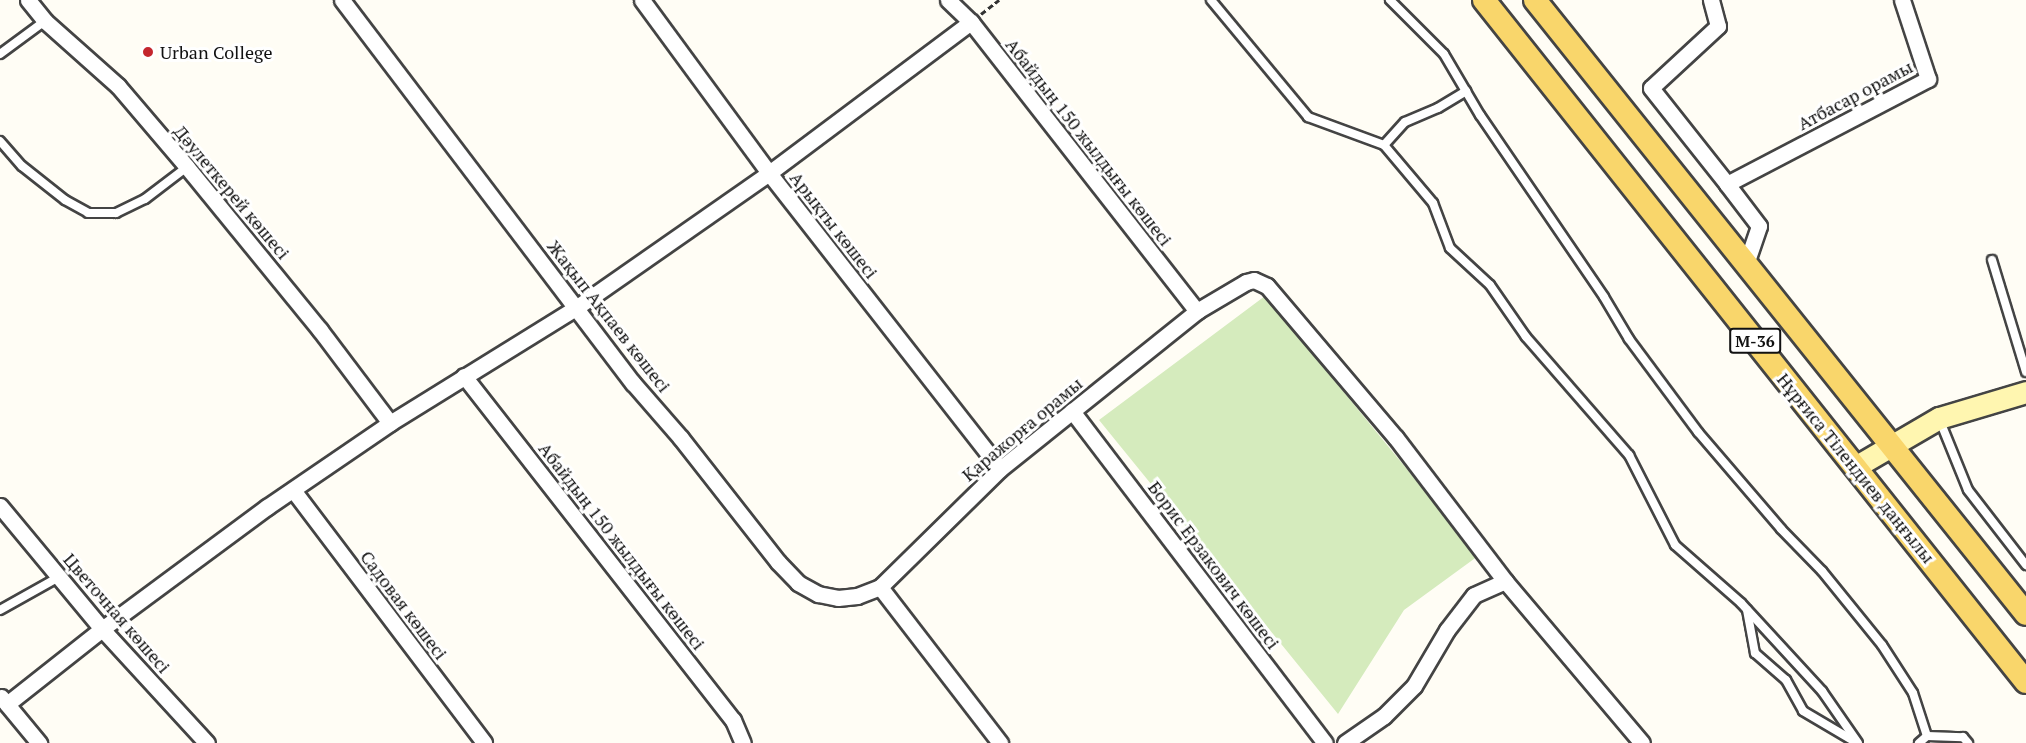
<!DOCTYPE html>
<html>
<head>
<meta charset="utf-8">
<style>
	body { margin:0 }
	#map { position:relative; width:2026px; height:743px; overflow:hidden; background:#fffdf5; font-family:"PT Serif",serif }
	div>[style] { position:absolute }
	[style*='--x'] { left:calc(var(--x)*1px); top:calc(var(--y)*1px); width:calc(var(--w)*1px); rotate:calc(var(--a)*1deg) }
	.green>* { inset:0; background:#d5ebbd }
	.path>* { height:3px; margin-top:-1.5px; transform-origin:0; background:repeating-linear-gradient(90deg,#333 0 6px,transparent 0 9px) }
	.roads { filter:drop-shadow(2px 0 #444) drop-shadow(-2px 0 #444) drop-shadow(0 2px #444) drop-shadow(0 -2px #444) }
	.lane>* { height:8px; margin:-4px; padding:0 4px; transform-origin:4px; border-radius:4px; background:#fff }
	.street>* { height:15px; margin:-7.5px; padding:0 7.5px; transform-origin:7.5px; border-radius:7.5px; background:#fff }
	.secondary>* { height:21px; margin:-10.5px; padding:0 10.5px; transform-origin:10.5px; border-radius:10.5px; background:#fff6b0 }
	.primary>* { height:22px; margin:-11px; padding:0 11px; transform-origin:11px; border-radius:11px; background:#f9d66b }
	.dots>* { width:16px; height:16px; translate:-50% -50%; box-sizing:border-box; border:3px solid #fff; border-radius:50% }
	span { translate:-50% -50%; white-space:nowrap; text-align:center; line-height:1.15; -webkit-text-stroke:6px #fff; paint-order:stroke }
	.shield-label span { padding:2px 4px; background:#fff; border:2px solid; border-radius:4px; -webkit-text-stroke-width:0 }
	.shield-label { font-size:16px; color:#111; font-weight:700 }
	.poi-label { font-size:18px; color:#111 }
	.left { translate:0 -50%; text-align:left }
	.street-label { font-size:18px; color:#111 }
</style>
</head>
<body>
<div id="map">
	<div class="green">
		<i style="clip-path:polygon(1265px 296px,1478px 556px,1404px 610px,1338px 714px,1099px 420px)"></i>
	</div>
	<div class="path">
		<i style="--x:981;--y:14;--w:23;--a:-38"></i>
	</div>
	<div class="roads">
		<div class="lane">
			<i style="--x:1211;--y:0;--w:152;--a:50.3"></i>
			<i style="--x:1308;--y:117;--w:81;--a:20.2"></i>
			<i style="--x:1384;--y:145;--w:76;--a:49.8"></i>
			<i style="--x:1433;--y:203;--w:48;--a:69.3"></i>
			<i style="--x:1450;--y:248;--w:54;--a:42.8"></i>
			<i style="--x:1490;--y:285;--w:63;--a:55.3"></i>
			<i style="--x:1526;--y:337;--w:157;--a:48.9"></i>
			<i style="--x:1629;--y:455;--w:101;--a:62.9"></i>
			<i style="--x:1675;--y:545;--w:88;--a:41.3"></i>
			<i style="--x:1741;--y:603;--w:120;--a:47.4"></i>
			<i style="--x:1822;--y:691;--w:63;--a:55.3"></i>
			<i style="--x:1390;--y:0;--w:76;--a:45"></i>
			<i style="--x:1444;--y:54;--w:71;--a:59.5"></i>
			<i style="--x:1480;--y:115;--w:220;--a:55.7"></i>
			<i style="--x:1604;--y:297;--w:49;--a:59.2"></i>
			<i style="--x:1629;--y:339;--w:116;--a:53.4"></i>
			<i style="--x:1698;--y:432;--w:128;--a:49.4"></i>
			<i style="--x:1781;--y:529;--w:59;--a:45.7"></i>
			<i style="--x:1822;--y:571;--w:95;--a:51"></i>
			<i style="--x:1882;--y:645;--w:57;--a:57.1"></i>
			<i style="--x:1913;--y:693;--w:45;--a:72"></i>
			<i style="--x:0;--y:54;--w:56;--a:-36.3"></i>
			<i style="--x:0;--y:141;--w:33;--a:49"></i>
			<i style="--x:22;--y:166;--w:55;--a:38.3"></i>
			<i style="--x:65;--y:200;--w:26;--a:29"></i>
			<i style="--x:88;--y:213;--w:28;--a:0"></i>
			<i style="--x:116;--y:213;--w:32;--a:-26"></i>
			<i style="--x:145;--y:199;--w:53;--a:-37.3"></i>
			<i style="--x:1384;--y:145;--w:31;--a:-48"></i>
			<i style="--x:1405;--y:122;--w:36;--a:-23"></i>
			<i style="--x:1438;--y:108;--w:33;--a:-31"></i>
			<i style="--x:1992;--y:260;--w:117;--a:73.1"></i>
			<i style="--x:1940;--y:421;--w:74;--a:67.9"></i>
			<i style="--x:1968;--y:490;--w:95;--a:52.3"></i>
			<i style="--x:0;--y:610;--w:68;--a:-29.2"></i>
			<i style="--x:1747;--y:610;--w:44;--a:79.5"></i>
			<i style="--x:1755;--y:653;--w:41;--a:41.1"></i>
			<i style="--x:1786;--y:680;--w:35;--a:61"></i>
			<i style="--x:1803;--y:711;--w:59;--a:30.5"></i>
			<i style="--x:1919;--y:743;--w:11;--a:-41"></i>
			<i style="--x:1927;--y:736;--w:36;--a:2"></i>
			<i style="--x:1963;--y:737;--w:8;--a:50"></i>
		</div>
		<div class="street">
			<i style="--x:28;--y:0;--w:27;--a:51"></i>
			<i style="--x:45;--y:21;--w:98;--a:41.7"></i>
			<i style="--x:118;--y:86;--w:106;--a:49.6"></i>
			<i style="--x:187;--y:167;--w:210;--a:50.8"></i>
			<i style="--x:320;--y:330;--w:116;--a:53"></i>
			<i style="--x:342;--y:0;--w:481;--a:52.8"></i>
			<i style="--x:633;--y:383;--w:72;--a:49"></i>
			<i style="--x:680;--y:437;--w:159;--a:51.9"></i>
			<i style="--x:778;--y:562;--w:29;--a:46"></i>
			<i style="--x:798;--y:583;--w:23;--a:29"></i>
			<i style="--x:818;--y:594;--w:20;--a:11"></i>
			<i style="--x:838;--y:598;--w:19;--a:-6"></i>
			<i style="--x:857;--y:596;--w:25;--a:-21"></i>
			<i style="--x:880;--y:587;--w:168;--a:-44.5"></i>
			<i style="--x:1000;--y:469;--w:253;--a:-38.7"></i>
			<i style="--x:1197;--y:311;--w:57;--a:-30.6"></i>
			<i style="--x:1246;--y:282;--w:8;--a:-14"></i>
			<i style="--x:1254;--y:280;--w:14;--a:25"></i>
			<i style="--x:1267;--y:286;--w:199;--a:49.7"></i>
			<i style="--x:1396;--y:438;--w:180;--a:52.7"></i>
			<i style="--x:642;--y:0;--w:215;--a:53.7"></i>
			<i style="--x:769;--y:173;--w:375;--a:52"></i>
			<i style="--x:948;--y:0;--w:32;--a:44"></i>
			<i style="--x:971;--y:22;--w:367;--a:52"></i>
			<i style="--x:1711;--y:0;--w:27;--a:75"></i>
			<i style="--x:1718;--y:26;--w:91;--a:137.2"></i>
			<i style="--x:1651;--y:88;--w:122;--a:51.6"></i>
			<i style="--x:1746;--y:264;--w:40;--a:-71.1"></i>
			<i style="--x:1759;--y:226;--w:53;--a:-127.3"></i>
			<i style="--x:1727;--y:184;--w:227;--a:-27.6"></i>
			<i style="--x:1928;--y:79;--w:83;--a:-108.2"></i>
			<i style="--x:464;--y:376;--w:437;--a:52"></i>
			<i style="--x:733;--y:720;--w:25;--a:67"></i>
			<i style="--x:1072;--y:411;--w:417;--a:52.7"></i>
			<i style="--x:293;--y:490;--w:317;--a:52.9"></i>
			<i style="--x:0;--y:506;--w:160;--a:50.3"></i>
			<i style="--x:102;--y:629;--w:155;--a:47.4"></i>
			<i style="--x:880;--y:587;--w:197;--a:52.4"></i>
			<i style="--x:1;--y:697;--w:60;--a:50.4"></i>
			<i style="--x:7;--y:704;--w:121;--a:-38.3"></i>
			<i style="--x:102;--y:629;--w:205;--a:-36.5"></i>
			<i style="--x:267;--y:507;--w:149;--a:-34.3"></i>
			<i style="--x:390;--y:423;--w:220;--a:-31.8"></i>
			<i style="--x:577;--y:307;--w:234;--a:-34.9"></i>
			<i style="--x:769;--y:173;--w:252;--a:-36.8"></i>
			<i style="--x:1345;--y:743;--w:47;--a:-34.7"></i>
			<i style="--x:1384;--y:716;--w:42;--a:-45"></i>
			<i style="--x:1414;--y:686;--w:65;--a:-59.5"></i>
			<i style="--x:1447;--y:630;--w:44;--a:-52.4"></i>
			<i style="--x:1474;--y:595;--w:34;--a:-24"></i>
			<i style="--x:1505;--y:581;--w:212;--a:49.8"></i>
		</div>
		<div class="secondary">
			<i style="--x:1855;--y:467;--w:97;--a:-30.3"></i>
			<i style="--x:1939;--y:418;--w:91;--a:-16.6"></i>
		</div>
		<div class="primary">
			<i style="--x:1484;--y:0;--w:871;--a:51.53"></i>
			<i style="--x:1535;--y:0;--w:786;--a:51.35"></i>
		</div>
	</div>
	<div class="dots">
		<i style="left:148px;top:52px;background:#c4262e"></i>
	</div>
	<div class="shield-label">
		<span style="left:1755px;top:341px">M-36</span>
	</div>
	<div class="poi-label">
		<span class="left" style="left:160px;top:52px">Urban College</span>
	</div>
	<div class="street-label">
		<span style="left:1855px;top:95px;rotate:-28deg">Атбасар орамы</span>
		<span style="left:1089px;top:142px;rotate:52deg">Абайдың 150 жылдығы көшесі</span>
		<span style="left:232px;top:192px;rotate:50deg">Дәулеткерей көшесі</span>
		<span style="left:834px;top:225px;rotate:52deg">Арықты көшесі</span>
		<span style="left:609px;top:316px;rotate:52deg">Жақып Ақпаев көшесі</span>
		<span style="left:1022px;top:429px;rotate:-40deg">Қаражорға орамы</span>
		<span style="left:1856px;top:468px;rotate:51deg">Нұрғиса Тілендиев даңғылы</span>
		<span style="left:622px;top:546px;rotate:52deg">Абайдың 150 жылдығы көшесі</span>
		<span style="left:1214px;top:565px;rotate:53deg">Борис Ерзакович көшесі</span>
		<span style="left:404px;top:605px;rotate:53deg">Садовая көшесі</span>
		<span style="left:117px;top:613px;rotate:49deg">Цветочная көшесі</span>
	</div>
</div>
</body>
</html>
